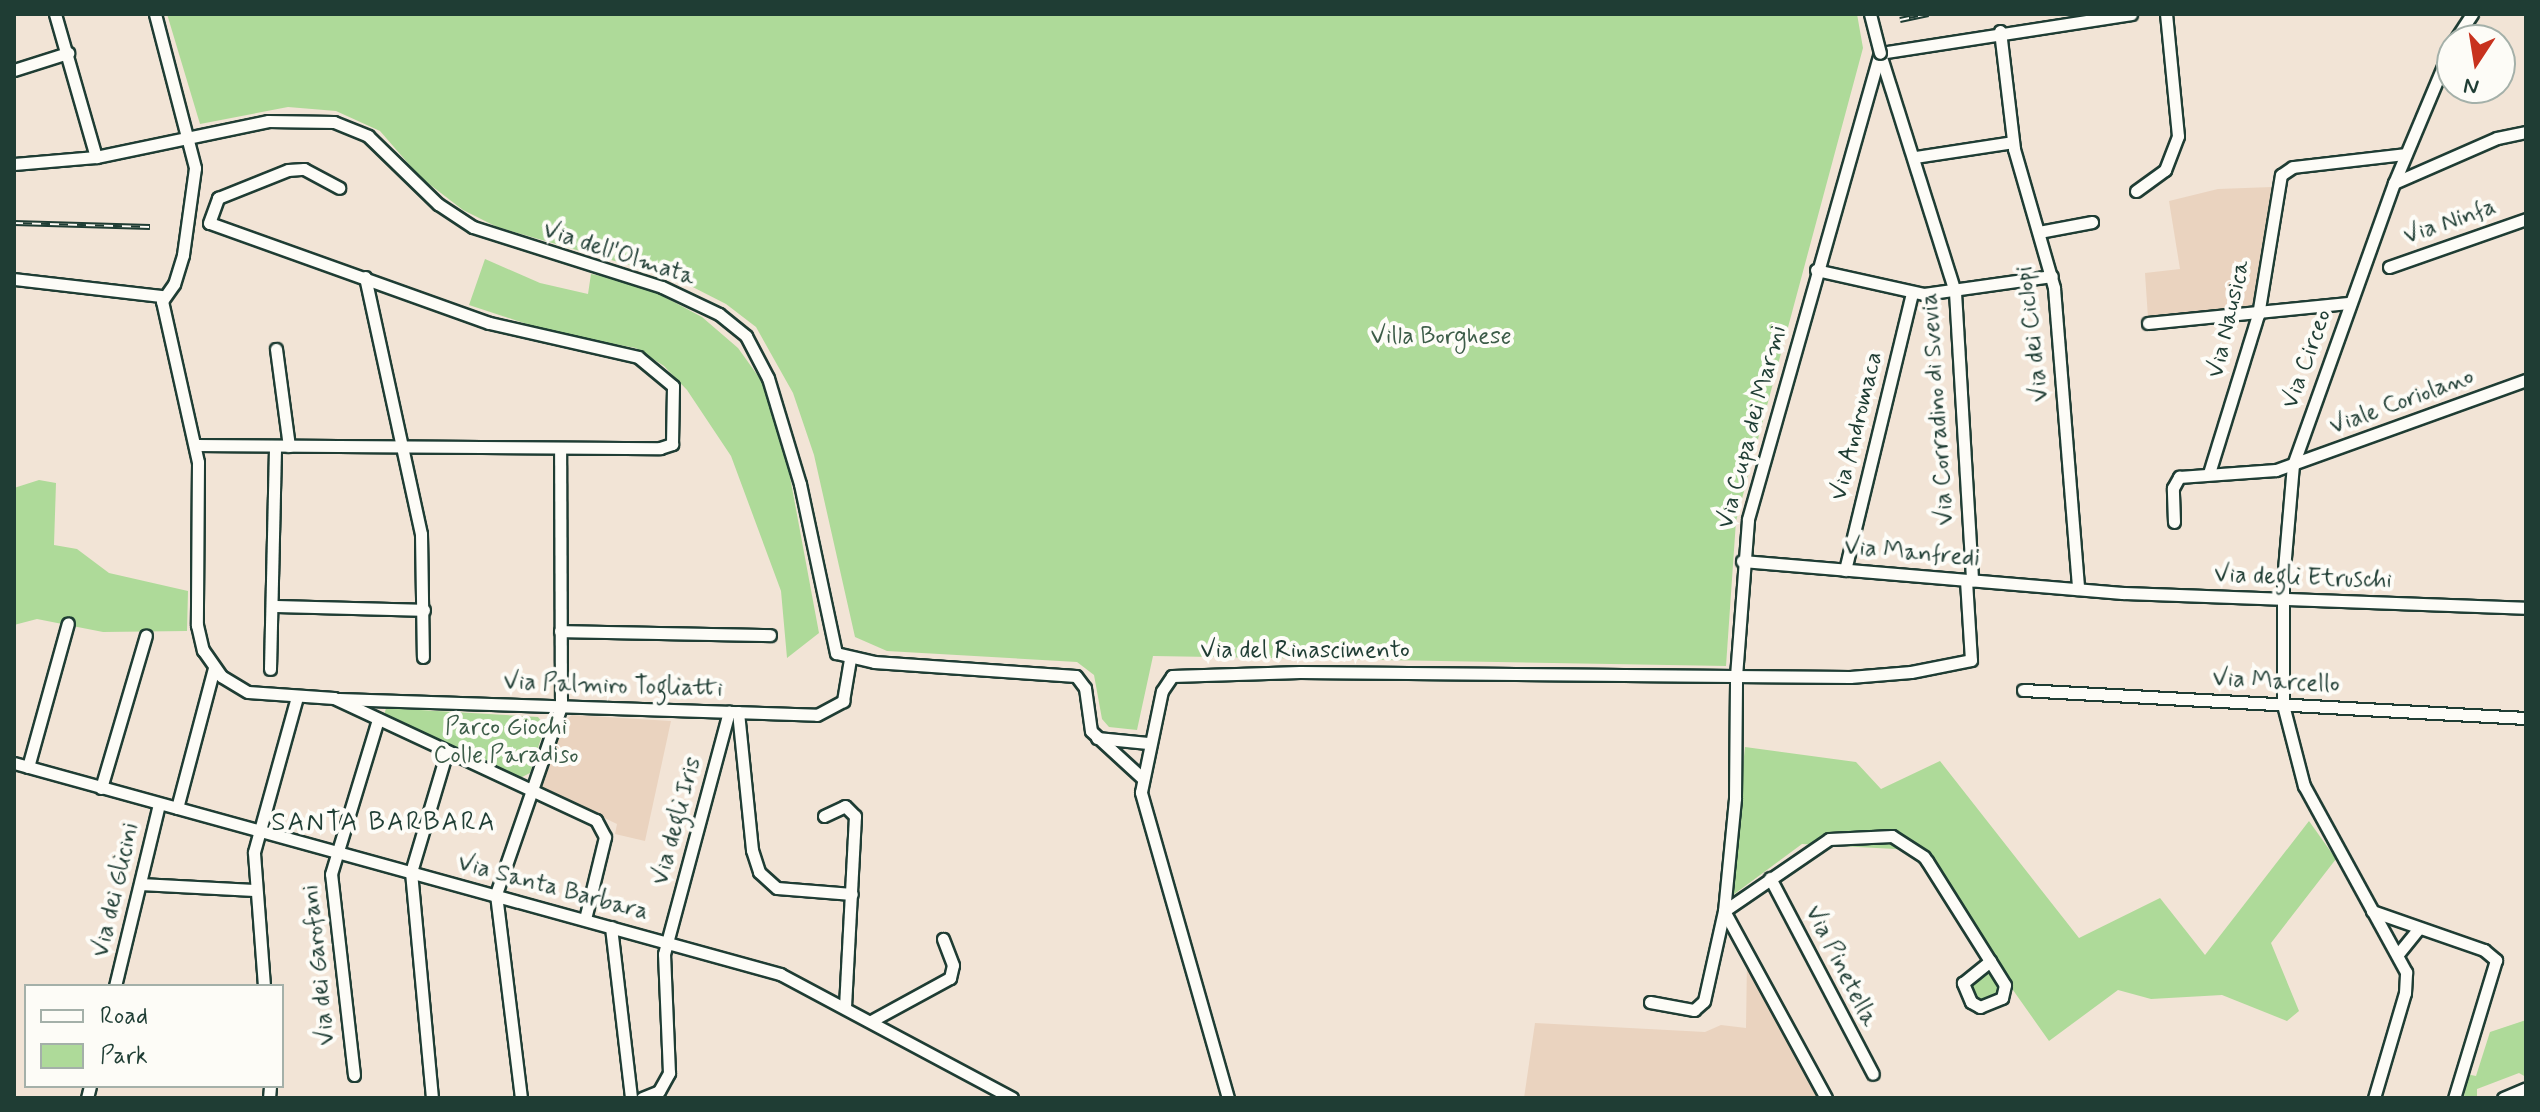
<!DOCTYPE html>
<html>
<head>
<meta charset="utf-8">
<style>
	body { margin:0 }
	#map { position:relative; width:2540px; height:1112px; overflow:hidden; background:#f2e4d6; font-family:Mynerve,sans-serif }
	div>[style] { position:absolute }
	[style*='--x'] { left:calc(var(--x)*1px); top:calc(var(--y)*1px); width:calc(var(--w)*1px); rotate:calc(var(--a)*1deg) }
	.built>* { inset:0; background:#ead3bf }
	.green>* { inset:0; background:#aeda99 }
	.round { border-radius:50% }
	.roads { filter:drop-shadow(2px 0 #1f3d34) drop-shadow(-2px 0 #1f3d34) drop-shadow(0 2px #1f3d34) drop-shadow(0 -2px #1f3d34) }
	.minor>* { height:11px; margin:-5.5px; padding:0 5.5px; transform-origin:5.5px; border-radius:5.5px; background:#fdfcf7 }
	.rail>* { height:6px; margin-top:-3px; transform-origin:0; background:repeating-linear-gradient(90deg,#fdfcf7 0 9px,#1f3d34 0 18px); box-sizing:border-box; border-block:2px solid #1f3d34 }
	.bridges { filter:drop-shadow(2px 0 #1f3d34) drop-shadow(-2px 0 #1f3d34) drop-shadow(0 2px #1f3d34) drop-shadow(0 -2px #1f3d34) }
	.minor-bridge>* { height:11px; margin:-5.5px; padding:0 5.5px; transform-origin:5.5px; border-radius:5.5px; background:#fdfcf7 }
	span { translate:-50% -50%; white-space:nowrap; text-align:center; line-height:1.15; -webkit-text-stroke:8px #fdfcf7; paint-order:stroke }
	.street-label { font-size:24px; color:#1f3d34 }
	.park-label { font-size:24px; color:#3c5c48 }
	.neighbourhood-label { font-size:26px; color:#1f3d34; letter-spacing:2px }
	.frame { position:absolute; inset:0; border:16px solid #1f3d34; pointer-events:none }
	.legend { position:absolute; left:24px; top:984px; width:260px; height:104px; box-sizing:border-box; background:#fdfcf7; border:2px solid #a4b0a9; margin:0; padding:10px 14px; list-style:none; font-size:24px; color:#1f3d34 }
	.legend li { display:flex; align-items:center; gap:16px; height:40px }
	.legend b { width:40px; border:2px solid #a4b0a9 }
	.north { position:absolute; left:2436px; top:24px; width:80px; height:80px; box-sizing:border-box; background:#fdfcf7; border:2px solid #a4b0a9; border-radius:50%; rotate:192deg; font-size:22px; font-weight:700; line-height:32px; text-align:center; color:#1f3d34 }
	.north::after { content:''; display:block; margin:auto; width:28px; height:36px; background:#c8321e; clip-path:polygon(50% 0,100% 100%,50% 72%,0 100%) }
</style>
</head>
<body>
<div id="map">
	<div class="built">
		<i style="clip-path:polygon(2272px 187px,2255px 310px,2148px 318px,2145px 273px,2180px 269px,2169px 201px,2218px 189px)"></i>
		<i style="clip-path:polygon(572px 715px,671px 721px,645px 841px,615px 834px,617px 824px,540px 787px,560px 724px)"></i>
		<i style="clip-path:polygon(1747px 960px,1818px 1098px,1524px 1098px,1535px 1023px,1705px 1032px,1721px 1025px,1746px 1028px)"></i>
	</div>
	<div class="green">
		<i style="clip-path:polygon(167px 14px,1857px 14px,1863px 48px,1736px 521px,1726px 666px,1153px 656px,1137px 730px,1109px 727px,1102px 719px,1094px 675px,1077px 662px,887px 651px,855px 637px,814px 455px,793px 393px,756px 327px,726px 304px,677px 279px,497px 227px,463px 210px,420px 177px,380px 131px,336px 111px,288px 107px,200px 124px)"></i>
		<i style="clip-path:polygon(485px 259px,540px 283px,588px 294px,591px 274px,640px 284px,702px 317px,738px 348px,766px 387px,785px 450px,819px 633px,787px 658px,781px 591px,731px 456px,687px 390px,664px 366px,636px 348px,557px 334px,469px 305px)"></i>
		<i style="clip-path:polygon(39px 480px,56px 483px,54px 545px,77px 549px,109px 573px,188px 591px,187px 631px,103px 632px,37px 619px,14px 625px,14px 488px)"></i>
		<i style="clip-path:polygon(386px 708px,538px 717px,545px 726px,530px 773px,520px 778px,384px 716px)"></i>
		<i style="clip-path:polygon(1745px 747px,1856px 762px,1881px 789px,1940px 761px,2079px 938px,2160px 898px,2205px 955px,2309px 821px,2336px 859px,2271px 943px,2299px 1011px,2287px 1021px,2222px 995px,2151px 999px,2118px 990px,2049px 1041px,1914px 850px,1802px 844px,1729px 898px)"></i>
		<i class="round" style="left:1970px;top:973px;width:28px;height:28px"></i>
		<i style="clip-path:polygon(2526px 1020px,2526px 1077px,2519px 1073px,2477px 1089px,2477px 1098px,2464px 1098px,2466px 1074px,2476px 1076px,2490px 1032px)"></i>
	</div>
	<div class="roads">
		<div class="minor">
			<i style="--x:55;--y:14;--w:149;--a:74"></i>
			<i style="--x:155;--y:14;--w:159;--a:75.4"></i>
			<i style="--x:195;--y:168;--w:88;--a:97.9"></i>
			<i style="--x:183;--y:255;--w:30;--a:107"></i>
			<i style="--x:174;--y:284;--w:21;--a:125"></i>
			<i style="--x:162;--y:301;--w:165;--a:77.4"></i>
			<i style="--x:198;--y:462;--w:163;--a:90.4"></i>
			<i style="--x:197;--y:625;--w:26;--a:77"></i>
			<i style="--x:203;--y:650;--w:32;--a:55"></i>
			<i style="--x:221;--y:676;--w:31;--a:31"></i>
			<i style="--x:248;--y:692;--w:86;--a:4"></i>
			<i style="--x:334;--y:698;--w:289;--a:25"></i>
			<i style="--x:596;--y:820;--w:19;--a:62"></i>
			<i style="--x:605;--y:837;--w:84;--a:103.7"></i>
			<i style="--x:2000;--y:31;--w:119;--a:83.2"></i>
			<i style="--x:2014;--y:149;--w:145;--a:73.9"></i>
			<i style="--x:2054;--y:288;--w:302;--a:85.4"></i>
			<i style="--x:2455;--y:40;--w:31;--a:-57"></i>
			<i style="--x:1880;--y:53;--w:254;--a:-8.8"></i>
			<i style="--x:1880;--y:54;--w:250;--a:72.5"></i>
			<i style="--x:1955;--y:292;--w:289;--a:86.6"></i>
			<i style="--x:14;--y:70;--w:57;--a:-17.5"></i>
			<i style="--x:1915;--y:157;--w:99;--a:-8.7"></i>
			<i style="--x:14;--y:164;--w:82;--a:-4.9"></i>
			<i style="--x:96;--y:157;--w:176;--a:-11.8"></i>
			<i style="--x:268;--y:121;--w:66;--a:0.9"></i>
			<i style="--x:334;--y:122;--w:37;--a:22"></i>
			<i style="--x:368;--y:136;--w:98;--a:44.2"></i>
			<i style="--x:438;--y:204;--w:42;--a:33.3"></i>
			<i style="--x:473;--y:227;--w:198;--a:17.6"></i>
			<i style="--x:662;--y:287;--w:63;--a:25.3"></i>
			<i style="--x:719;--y:314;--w:35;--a:39"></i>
			<i style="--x:746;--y:336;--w:47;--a:62.4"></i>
			<i style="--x:768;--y:378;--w:111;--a:73.2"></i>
			<i style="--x:800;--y:484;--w:173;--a:78"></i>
			<i style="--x:836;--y:653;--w:39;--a:13"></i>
			<i style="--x:874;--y:662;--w:202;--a:4"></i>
			<i style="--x:1076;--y:676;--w:15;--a:53"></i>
			<i style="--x:1085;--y:688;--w:43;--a:82.1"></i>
			<i style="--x:1091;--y:731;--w:68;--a:42.6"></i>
			<i style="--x:2394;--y:183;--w:112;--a:-23.6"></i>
			<i style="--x:2497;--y:138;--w:30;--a:-12"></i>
			<i style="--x:2136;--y:191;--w:36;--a:-36"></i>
			<i style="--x:2165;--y:170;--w:36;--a:-69"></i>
			<i style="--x:2178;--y:136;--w:123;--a:-95.6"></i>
			<i style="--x:2039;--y:232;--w:54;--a:-10.7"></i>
			<i style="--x:2389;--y:267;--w:145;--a:-19.3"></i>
			<i style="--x:1816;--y:270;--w:111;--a:12.5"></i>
			<i style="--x:1924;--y:294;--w:129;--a:-8"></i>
			<i style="--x:365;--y:277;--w:263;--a:77.7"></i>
			<i style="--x:421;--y:534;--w:123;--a:89.1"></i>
			<i style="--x:14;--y:279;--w:149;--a:6.6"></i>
			<i style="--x:2148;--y:323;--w:203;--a:-5.7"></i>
			<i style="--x:276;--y:349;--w:98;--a:82.4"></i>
			<i style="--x:195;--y:445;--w:465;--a:0.4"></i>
			<i style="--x:660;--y:448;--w:13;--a:-18"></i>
			<i style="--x:672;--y:444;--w:58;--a:-89"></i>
			<i style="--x:673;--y:386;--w:45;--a:-140.4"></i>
			<i style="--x:638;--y:357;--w:153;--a:-167.1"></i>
			<i style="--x:489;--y:323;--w:297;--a:-160.3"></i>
			<i style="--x:209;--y:223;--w:27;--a:-70"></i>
			<i style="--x:218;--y:198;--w:75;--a:-21.8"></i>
			<i style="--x:288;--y:170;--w:16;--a:-4"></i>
			<i style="--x:304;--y:169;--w:40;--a:28"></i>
			<i style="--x:2209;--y:473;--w:165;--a:-72.8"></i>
			<i style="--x:2258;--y:315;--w:142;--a:-80.7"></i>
			<i style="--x:2281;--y:175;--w:14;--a:-34"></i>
			<i style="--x:2293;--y:167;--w:113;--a:-6.6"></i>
			<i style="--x:2174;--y:522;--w:34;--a:-92"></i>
			<i style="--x:2173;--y:488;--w:13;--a:-61"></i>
			<i style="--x:2179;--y:477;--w:97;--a:-4.1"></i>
			<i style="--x:2276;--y:470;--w:266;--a:-19.8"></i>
			<i style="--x:1742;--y:561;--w:382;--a:4.8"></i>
			<i style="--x:2123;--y:593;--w:403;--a:2.1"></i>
			<i style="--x:1845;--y:570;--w:285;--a:-76.4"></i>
			<i style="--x:272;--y:606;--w:152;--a:1.5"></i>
			<i style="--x:560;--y:631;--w:210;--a:1.1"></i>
			<i style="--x:270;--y:669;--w:222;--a:-88.7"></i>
			<i style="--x:2023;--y:690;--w:504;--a:3.19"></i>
			<i style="--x:339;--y:699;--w:478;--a:1.9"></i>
			<i style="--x:817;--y:715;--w:30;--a:-28"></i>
			<i style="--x:843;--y:701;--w:43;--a:-80.5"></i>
			<i style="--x:738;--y:712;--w:139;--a:84.2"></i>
			<i style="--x:752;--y:850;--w:23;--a:72"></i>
			<i style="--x:759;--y:872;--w:24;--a:42"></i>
			<i style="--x:777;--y:888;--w:75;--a:4.6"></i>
			<i style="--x:1097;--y:738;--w:51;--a:5.6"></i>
			<i style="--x:14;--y:763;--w:795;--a:15.4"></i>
			<i style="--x:780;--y:974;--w:263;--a:28.1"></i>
			<i style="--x:28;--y:767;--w:149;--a:-74.5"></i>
			<i style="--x:101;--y:788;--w:159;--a:-73.6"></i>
			<i style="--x:177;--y:808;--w:145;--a:-75.2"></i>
			<i style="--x:824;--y:816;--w:23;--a:-25"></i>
			<i style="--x:845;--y:806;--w:14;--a:45"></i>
			<i style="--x:855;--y:816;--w:191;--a:93"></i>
			<i style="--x:1770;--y:878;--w:221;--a:62.3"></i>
			<i style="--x:140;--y:884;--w:114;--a:3"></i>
			<i style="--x:2372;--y:911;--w:119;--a:19.2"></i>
			<i style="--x:2484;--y:950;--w:16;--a:40"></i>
			<i style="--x:2496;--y:960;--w:144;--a:106.9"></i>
			<i style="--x:611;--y:927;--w:172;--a:83.3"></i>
			<i style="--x:2398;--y:954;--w:33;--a:-51"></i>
			<i style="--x:115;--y:986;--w:187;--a:-76.4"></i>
			<i style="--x:264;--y:986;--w:134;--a:-94.3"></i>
			<i style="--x:254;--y:852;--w:161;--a:-74.5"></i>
			<i style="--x:1650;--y:1002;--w:45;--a:10.3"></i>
			<i style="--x:1694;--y:1010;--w:13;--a:-42"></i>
			<i style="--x:1704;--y:1001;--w:92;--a:-77.5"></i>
			<i style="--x:1724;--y:911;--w:114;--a:-84.4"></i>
			<i style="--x:1735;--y:798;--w:122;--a:-89.5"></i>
			<i style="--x:1736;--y:676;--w:157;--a:-85.6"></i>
			<i style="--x:1748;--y:519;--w:484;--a:-74.2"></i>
			<i style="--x:871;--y:1021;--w:90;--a:-28.6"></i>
			<i style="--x:950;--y:978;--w:13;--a:-77"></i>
			<i style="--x:953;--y:965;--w:28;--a:-111"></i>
			<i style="--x:354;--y:1075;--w:202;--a:-96.5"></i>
			<i style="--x:331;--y:874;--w:162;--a:-73.1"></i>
			<i style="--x:87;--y:1098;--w:12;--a:-76"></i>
			<i style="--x:269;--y:1098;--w:12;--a:-85"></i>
			<i style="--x:432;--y:1098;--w:227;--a:-95.3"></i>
			<i style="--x:411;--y:872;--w:126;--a:-73.4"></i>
			<i style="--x:521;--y:1098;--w:206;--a:-97"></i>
			<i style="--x:496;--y:894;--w:199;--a:-70.9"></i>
			<i style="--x:561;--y:706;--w:258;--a:-90.2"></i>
			<i style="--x:642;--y:1098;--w:18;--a:-22"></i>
			<i style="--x:659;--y:1091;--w:21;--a:-61"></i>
			<i style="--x:669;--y:1073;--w:119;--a:-92.4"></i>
			<i style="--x:664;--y:954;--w:251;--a:-75"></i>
			<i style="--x:1228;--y:1098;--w:318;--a:-105.9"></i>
			<i style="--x:1141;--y:792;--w:103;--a:-78.3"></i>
			<i style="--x:1162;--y:691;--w:18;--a:-56"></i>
			<i style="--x:1172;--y:676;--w:128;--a:-1.8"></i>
			<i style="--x:1300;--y:672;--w:550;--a:0.52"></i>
			<i style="--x:1850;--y:677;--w:61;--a:-4.7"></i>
			<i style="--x:1911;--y:672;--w:61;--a:-11.3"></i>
			<i style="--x:1971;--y:660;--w:80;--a:-93.6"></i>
			<i style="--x:1826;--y:1098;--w:213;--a:-118.6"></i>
			<i style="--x:1724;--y:911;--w:127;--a:-34.4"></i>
			<i style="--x:1829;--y:839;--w:63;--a:-2.7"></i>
			<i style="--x:1892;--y:836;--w:38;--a:33"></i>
			<i style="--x:1924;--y:857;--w:5;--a:53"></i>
			<i style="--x:1927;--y:861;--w:118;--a:57.8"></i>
			<i style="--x:1990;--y:961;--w:28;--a:58"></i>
			<i style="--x:2005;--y:985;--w:13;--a:103"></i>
			<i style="--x:2002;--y:998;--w:24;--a:158"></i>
			<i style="--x:1980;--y:1007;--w:10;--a:-151"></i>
			<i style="--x:1971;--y:1002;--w:21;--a:-113"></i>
			<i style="--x:1963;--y:983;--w:35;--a:-39"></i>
			<i style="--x:2374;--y:1098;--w:109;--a:-73.6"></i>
			<i style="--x:2405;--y:993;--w:21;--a:-87"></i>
			<i style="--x:2406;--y:972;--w:212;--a:-118.7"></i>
			<i style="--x:2304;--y:786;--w:84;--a:-104.5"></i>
			<i style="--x:2283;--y:705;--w:124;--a:-90"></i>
			<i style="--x:2283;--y:581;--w:116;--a:-85.1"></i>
			<i style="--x:2293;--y:465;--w:300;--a:-70.3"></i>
			<i style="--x:2394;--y:183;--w:150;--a:-67.2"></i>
			<i style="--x:2503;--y:1098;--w:25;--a:-23"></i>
		</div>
	</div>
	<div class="rail">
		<i style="--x:1900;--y:20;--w:29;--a:-12"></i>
		<i style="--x:14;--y:223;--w:136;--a:1.7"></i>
	</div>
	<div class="bridges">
		<div class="minor-bridge">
			<i style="--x:1870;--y:14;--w:40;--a:75.6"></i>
		</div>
	</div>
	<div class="street-label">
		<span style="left:2450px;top:222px;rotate:-19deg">Via Ninfa</span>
		<span style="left:619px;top:254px;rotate:18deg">Via dell'Olmata</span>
		<span style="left:2229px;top:319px;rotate:-77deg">Via Nausica</span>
		<span style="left:2033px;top:334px;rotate:-97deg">Via dei Ciclopi</span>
		<span style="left:2307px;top:359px;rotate:-70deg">Via Circeo</span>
		<span style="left:2402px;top:402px;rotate:-20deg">Viale Coriolano</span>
		<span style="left:1938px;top:409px;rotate:-94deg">Via Corradino di Svevia</span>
		<span style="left:1857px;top:426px;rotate:-76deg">Via Andromaca</span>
		<span style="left:1752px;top:427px;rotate:-75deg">Via Cupa dei Marmi</span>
		<span style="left:1912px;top:553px;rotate:5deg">Via Manfredi</span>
		<span style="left:2303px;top:578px;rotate:2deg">Via degli Etruschi</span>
		<span style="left:1305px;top:651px">Via del Rinascimento</span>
		<span style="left:2276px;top:682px;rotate:3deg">Via Marcello</span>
		<span style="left:613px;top:686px;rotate:2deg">Via Palmiro Togliatti</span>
		<span style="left:677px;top:821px;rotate:-75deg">Via degli Iris</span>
		<span style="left:553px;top:888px;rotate:15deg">Via Santa Barbara</span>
		<span style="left:116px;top:890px;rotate:-77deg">Via dei Glicini</span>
		<span style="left:319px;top:965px;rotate:-96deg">Via dei Garofani</span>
		<span style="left:1841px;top:966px;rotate:63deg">Via Pinetella</span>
	</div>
	<div class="park-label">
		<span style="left:1441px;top:337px">Villa Borghese</span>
		<span style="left:506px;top:742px">Parco Giochi<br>Colle Paradiso</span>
	</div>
	<div class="neighbourhood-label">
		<span style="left:384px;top:824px">SANTA BARBARA</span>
	</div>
	<div class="frame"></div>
	<ul class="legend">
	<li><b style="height:10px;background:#fdfcf7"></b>Road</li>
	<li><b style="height:22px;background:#aeda99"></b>Park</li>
	</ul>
	<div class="north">N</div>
</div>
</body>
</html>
